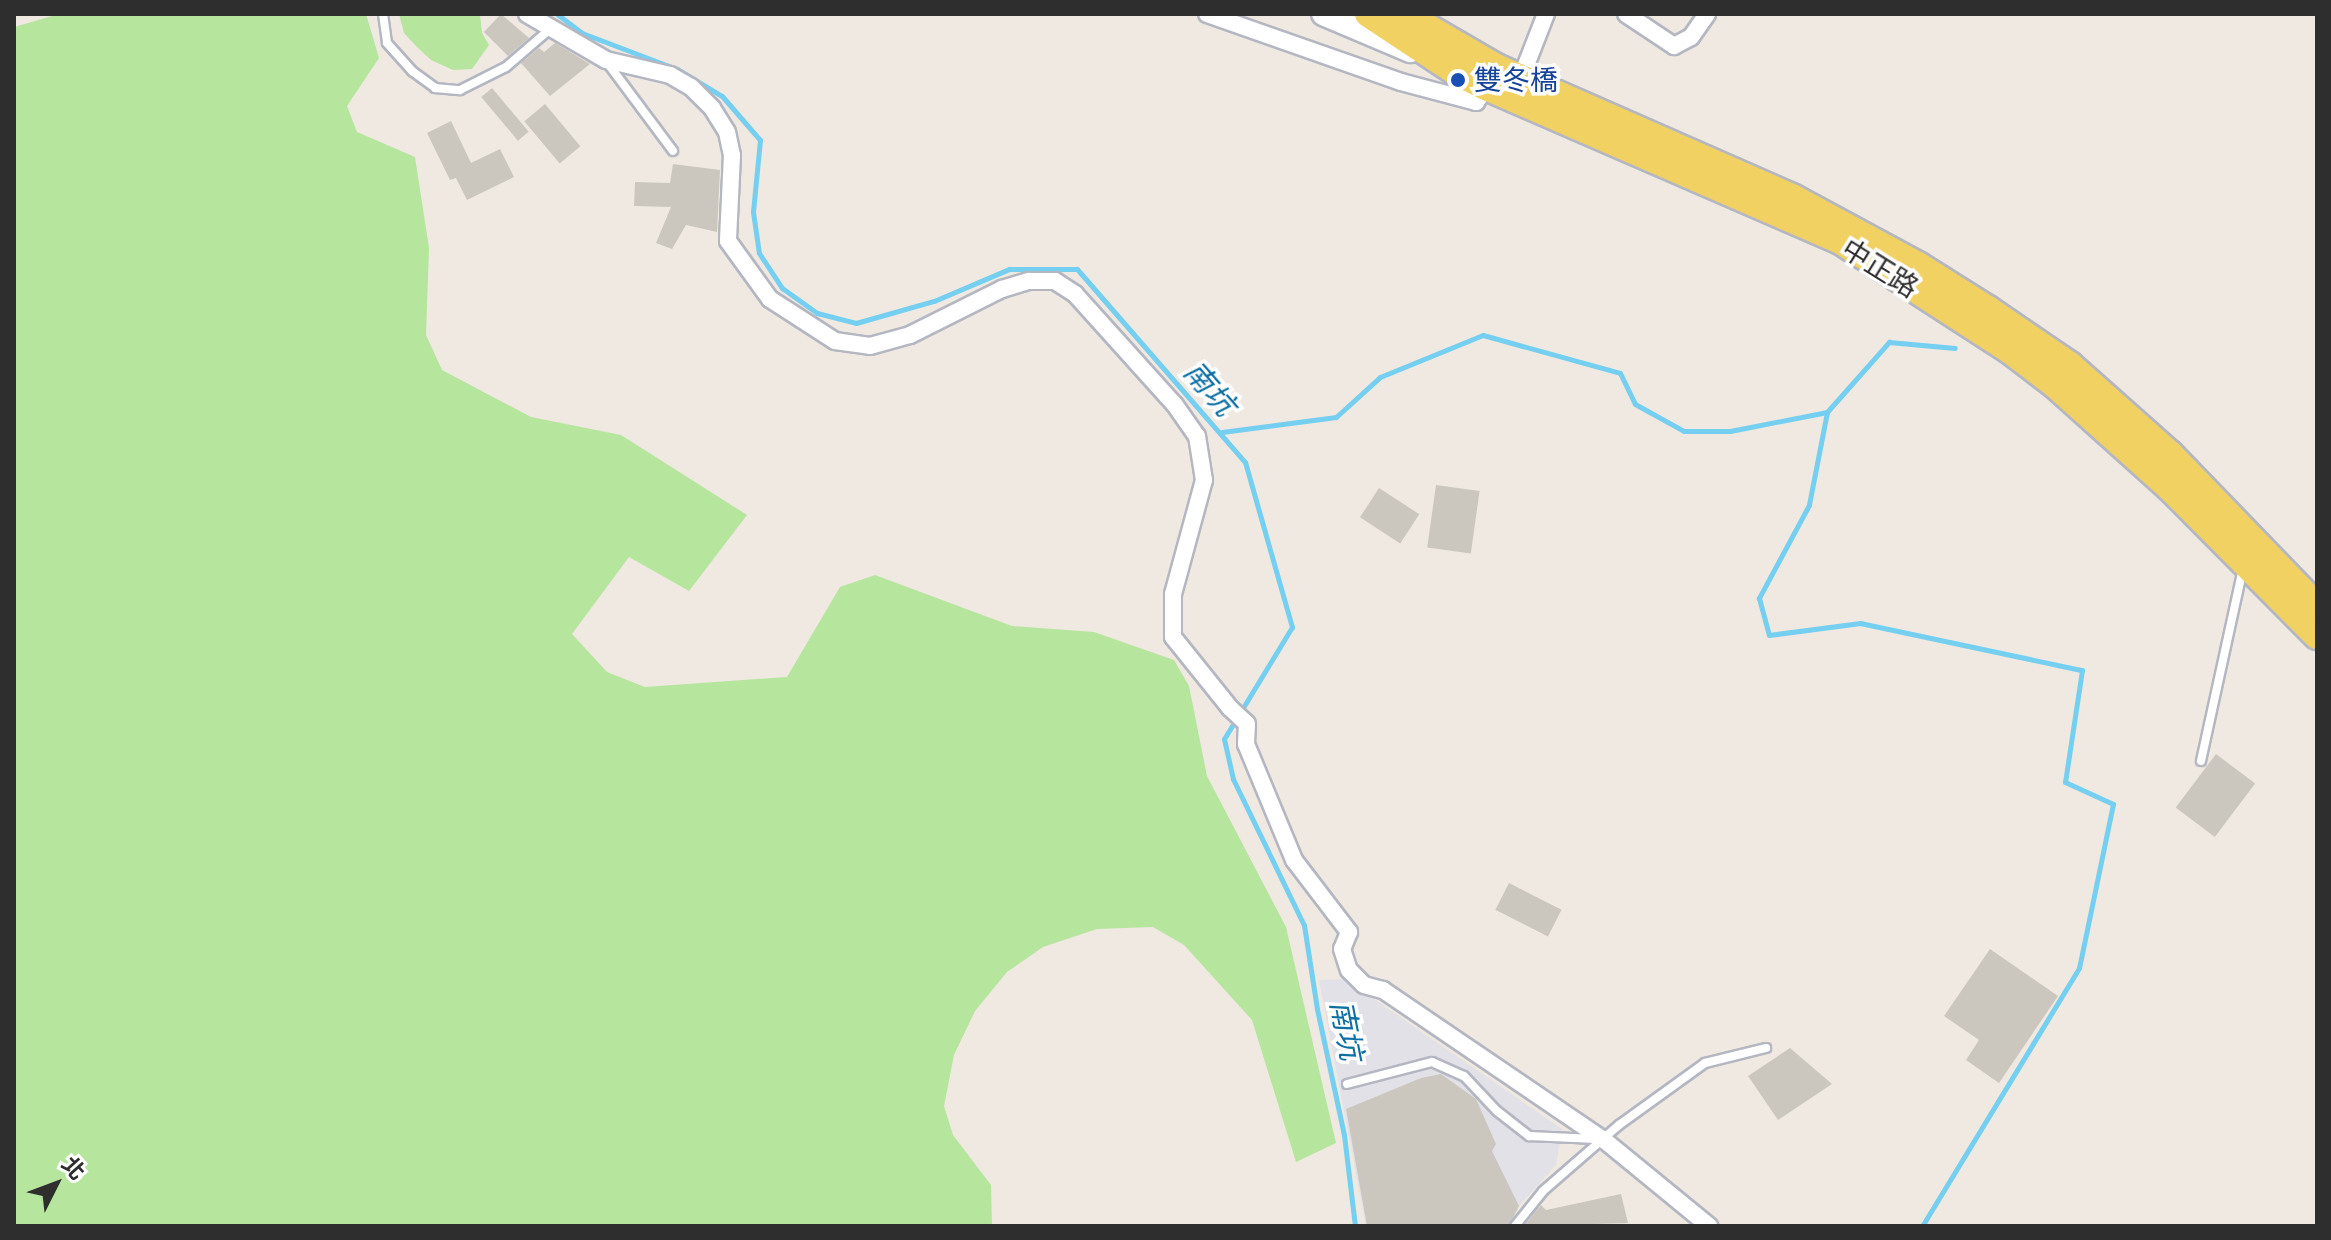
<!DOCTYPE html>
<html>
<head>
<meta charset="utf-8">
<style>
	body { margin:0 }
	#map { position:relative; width:2331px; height:1240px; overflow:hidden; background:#efe9e1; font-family:"Public Sans","Noto Sans TC",sans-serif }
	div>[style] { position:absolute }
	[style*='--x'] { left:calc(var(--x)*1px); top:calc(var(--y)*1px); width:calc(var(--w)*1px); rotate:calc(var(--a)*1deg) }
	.industrial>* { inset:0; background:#e3e1e8 }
	.green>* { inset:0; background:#b6e59e }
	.stream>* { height:5px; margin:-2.5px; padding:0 2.5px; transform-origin:2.5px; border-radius:2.5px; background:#75cff0 }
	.building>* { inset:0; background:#cbc7bf; transform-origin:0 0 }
	.roads { filter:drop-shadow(2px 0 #b4b7c1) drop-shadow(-2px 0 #b4b7c1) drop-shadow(0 2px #b4b7c1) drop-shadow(0 -2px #b4b7c1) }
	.lane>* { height:8px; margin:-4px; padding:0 4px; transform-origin:4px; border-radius:4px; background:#fff }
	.street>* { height:16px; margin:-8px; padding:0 8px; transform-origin:8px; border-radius:8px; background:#fff }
	.secondary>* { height:22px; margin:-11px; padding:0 11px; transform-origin:11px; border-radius:11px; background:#fff }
	.primary>* { height:26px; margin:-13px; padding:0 13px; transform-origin:13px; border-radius:13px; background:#f2d163 }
	.dots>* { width:22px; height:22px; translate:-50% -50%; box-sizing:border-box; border:4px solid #fff; border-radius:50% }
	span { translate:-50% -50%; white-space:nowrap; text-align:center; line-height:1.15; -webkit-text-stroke:7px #fff; paint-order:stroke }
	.transit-label { font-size:28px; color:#164399 }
	.left { translate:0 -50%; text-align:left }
	.street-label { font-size:28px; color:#2e2e2e }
	.water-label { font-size:30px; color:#0d6fa3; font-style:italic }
	.frame { position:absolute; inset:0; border:16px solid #2e2e2e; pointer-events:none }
	.north { position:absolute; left:16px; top:1144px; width:80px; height:80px; -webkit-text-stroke:6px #fff; paint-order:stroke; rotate:48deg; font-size:22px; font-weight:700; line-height:32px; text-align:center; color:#2e2e2e }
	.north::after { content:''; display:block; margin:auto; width:28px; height:36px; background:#2e2e2e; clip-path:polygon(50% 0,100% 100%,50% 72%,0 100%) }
</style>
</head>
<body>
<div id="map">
	<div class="industrial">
		<i style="clip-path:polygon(1345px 979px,1562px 1129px,1556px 1165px,1519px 1206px,1510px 1226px,1366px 1226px,1319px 980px)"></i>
	</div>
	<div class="green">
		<i style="clip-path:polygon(59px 14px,366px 14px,379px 58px,347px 106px,357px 132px,415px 157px,429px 248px,426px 335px,442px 370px,531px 417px,621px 435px,747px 515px,689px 591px,629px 557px,572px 634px,607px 672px,645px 687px,787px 677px,840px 587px,875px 575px,1012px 626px,1094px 632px,1174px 660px,1189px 686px,1207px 776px,1286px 927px,1336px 1143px,1296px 1162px,1252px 1020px,1184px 945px,1153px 927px,1097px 929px,1043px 947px,1007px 972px,975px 1011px,954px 1055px,944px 1106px,953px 1135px,991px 1185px,992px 1226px,14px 1226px,14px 27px)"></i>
		<i style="clip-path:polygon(399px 14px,480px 14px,482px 33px,489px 45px,472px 69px,453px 70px,431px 60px,417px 47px,404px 33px)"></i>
	</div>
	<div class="stream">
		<i style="--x:557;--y:14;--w:31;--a:37"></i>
		<i style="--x:582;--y:33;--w:102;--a:20.8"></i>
		<i style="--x:677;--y:69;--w:52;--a:31"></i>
		<i style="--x:722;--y:96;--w:58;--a:49.2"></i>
		<i style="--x:760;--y:140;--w:72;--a:95.6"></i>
		<i style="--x:753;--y:212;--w:41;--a:81.7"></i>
		<i style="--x:759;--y:253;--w:42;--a:56.7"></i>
		<i style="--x:782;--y:288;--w:43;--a:35.5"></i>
		<i style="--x:817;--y:313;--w:40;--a:14.4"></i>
		<i style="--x:856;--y:323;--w:81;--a:-15.8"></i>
		<i style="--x:934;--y:301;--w:82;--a:-23.1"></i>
		<i style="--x:1009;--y:269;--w:68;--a:0"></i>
		<i style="--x:1077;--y:269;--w:256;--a:49"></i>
		<i style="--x:1245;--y:462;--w:172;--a:74.1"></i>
		<i style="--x:1292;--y:627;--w:131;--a:121.3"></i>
		<i style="--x:1224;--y:739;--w:41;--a:77.3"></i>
		<i style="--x:1233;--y:779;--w:162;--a:64.1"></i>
		<i style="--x:1304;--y:925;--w:85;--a:81.2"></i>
		<i style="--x:1317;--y:1009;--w:129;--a:77.9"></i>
		<i style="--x:1344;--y:1135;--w:92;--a:83.1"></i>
		<i style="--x:1827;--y:412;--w:94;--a:-48.5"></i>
		<i style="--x:1889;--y:342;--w:66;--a:5.2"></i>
		<i style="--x:1222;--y:432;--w:115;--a:-7.5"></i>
		<i style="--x:1336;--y:417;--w:59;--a:-42.3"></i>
		<i style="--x:1380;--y:377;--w:111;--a:-22.2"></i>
		<i style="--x:1483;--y:335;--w:142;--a:15.5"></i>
		<i style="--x:1620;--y:373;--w:34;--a:64"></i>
		<i style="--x:1635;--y:404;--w:56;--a:28.9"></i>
		<i style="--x:1684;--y:431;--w:46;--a:0"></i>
		<i style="--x:1730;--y:431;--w:99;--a:-11.1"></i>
		<i style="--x:1827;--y:412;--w:95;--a:101"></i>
		<i style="--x:1809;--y:505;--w:106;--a:118.3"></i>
		<i style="--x:1759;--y:598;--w:38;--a:75"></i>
		<i style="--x:1769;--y:635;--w:92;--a:-7.5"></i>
		<i style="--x:1860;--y:623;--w:227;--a:12"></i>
		<i style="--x:2082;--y:670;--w:113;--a:98.6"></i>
		<i style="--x:2065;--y:782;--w:53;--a:24.6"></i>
		<i style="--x:2113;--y:804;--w:167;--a:101.7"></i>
		<i style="--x:2079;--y:968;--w:302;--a:121.3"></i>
	</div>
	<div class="building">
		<i style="clip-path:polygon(501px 14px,529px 38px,508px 56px,484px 32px)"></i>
		<i style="clip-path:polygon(555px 43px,590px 64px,550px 96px,521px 63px,539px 48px,544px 52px)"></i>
		<i style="left:492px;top:88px;width:57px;height:14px;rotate:50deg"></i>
		<i style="left:545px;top:104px;width:55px;height:27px;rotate:50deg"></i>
		<i style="clip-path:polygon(451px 121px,471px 163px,500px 149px,514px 177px,467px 200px,456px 178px,450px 180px,427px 133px)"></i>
		<i style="clip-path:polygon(673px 164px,720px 170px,717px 232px,686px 225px,672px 249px,656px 243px,671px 207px,634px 206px,635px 182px,670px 183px)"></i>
		<i style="left:1436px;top:485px;width:44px;height:63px;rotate:8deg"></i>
		<i style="left:1379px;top:488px;width:48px;height:35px;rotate:33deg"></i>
		<i style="left:2216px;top:754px;width:49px;height:67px;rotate:37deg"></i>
		<i style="left:1509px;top:883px;width:59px;height:30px;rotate:27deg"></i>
		<i style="clip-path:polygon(1990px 949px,2058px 996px,1999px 1083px,1966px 1060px,1979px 1040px,1944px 1016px)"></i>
		<i style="clip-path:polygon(1790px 1048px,1832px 1084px,1778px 1120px,1748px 1076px)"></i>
		<i style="clip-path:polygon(1441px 1074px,1476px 1099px,1496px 1144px,1492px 1151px,1519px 1206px,1515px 1214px,1508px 1226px,1367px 1226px,1346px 1109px,1421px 1078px)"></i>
		<i style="clip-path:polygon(1621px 1194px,1628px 1223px,1524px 1226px,1541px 1205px,1546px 1210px)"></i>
	</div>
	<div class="roads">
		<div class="lane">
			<i style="--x:383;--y:14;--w:29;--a:82"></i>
			<i style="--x:387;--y:43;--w:38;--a:48"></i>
			<i style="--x:412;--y:71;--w:29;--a:36"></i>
			<i style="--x:435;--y:88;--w:25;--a:5"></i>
			<i style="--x:460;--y:90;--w:51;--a:-26.6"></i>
			<i style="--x:506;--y:67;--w:57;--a:-40.7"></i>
			<i style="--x:606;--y:61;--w:112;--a:53.3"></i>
			<i style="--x:2201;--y:761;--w:198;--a:-77.7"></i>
			<i style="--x:1347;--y:1084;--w:88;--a:-14.5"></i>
			<i style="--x:1432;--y:1062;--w:35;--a:24"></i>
			<i style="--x:1464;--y:1076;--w:48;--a:46.7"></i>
			<i style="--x:1497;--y:1111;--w:41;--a:38"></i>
			<i style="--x:1529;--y:1136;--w:67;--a:2.6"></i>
			<i style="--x:1515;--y:1226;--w:45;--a:-51.3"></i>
			<i style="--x:1543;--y:1191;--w:101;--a:-41"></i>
			<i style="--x:1619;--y:1125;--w:106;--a:-35.8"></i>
			<i style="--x:1705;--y:1063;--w:63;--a:-13.8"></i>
		</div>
		<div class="street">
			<i style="--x:527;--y:14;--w:91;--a:30.2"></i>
			<i style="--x:606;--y:60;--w:66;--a:13.2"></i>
			<i style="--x:670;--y:75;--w:24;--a:30"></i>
			<i style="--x:691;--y:87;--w:30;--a:45"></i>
			<i style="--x:712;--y:108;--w:28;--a:58"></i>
			<i style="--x:727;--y:132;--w:24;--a:78"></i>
			<i style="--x:732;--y:155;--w:86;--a:92.7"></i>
			<i style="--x:728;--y:241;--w:72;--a:54.1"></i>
			<i style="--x:770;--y:299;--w:77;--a:32.9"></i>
			<i style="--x:835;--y:341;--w:35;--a:8"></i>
			<i style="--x:870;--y:346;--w:41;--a:-15.4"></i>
			<i style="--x:910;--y:335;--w:103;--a:-26.6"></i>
			<i style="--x:1002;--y:289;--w:28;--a:-17"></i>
			<i style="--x:1029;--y:281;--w:26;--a:0"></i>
			<i style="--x:1055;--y:281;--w:24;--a:33"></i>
			<i style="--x:1075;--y:294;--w:149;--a:48"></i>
			<i style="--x:1175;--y:405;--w:38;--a:55"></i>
			<i style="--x:1197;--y:436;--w:45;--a:81"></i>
			<i style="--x:1204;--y:480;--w:118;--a:105.2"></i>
			<i style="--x:1173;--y:594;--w:43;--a:90"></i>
			<i style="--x:1173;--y:637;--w:91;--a:51.2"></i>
			<i style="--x:1230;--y:708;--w:23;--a:43"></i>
			<i style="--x:1247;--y:724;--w:20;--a:93"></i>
			<i style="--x:1246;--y:744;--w:126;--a:67.5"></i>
			<i style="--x:1294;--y:860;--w:91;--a:52.6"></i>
			<i style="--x:1349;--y:932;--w:18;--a:112"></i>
			<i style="--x:1342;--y:949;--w:22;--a:72"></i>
			<i style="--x:1349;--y:970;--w:21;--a:45"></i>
			<i style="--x:1364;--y:985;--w:20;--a:15"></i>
			<i style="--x:1383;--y:990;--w:267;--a:34.2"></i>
			<i style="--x:1604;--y:1140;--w:136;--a:39.3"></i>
			<i style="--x:1207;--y:14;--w:206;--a:19.3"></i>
			<i style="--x:1401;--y:82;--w:78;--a:14.9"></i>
			<i style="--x:1476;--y:102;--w:18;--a:-56"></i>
			<i style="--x:1626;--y:14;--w:58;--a:33.7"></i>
			<i style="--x:1674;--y:46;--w:19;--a:-28"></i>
			<i style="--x:1691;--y:37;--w:28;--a:-55"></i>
			<i style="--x:1521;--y:78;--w:69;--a:-68.7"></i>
		</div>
		<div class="secondary">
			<i style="--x:1323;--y:14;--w:95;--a:23"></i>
		</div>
		<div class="primary">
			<i style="--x:1368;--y:14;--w:105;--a:33.4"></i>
			<i style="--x:1456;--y:72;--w:34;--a:27"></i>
			<i style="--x:1486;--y:87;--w:388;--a:23.5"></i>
			<i style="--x:1842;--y:242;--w:199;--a:32.9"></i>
			<i style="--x:2009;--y:350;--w:58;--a:37.3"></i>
			<i style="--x:2055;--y:385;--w:156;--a:41.9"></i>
			<i style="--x:2171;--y:489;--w:207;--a:45.2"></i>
			<i style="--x:1405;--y:14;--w:105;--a:30.2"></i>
			<i style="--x:1496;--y:67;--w:323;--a:23.7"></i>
			<i style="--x:1792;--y:197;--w:143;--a:28.4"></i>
			<i style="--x:1918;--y:265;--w:83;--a:32.2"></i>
			<i style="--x:1988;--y:309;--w:99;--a:34.3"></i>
			<i style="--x:2070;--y:365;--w:134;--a:41.7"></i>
			<i style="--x:2170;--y:454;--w:211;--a:46"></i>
		</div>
	</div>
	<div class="dots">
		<i style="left:1458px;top:80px;background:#1a4fb4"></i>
	</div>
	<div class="transit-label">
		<span class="left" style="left:1474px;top:80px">雙冬橋</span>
	</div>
	<div class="street-label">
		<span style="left:1880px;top:268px;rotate:32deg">中正路</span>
	</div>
	<div class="water-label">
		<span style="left:1210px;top:388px;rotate:49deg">南坑</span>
		<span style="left:1347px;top:1030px;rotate:79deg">南坑</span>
	</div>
	<div class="frame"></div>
	<div class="north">北</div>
</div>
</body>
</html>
